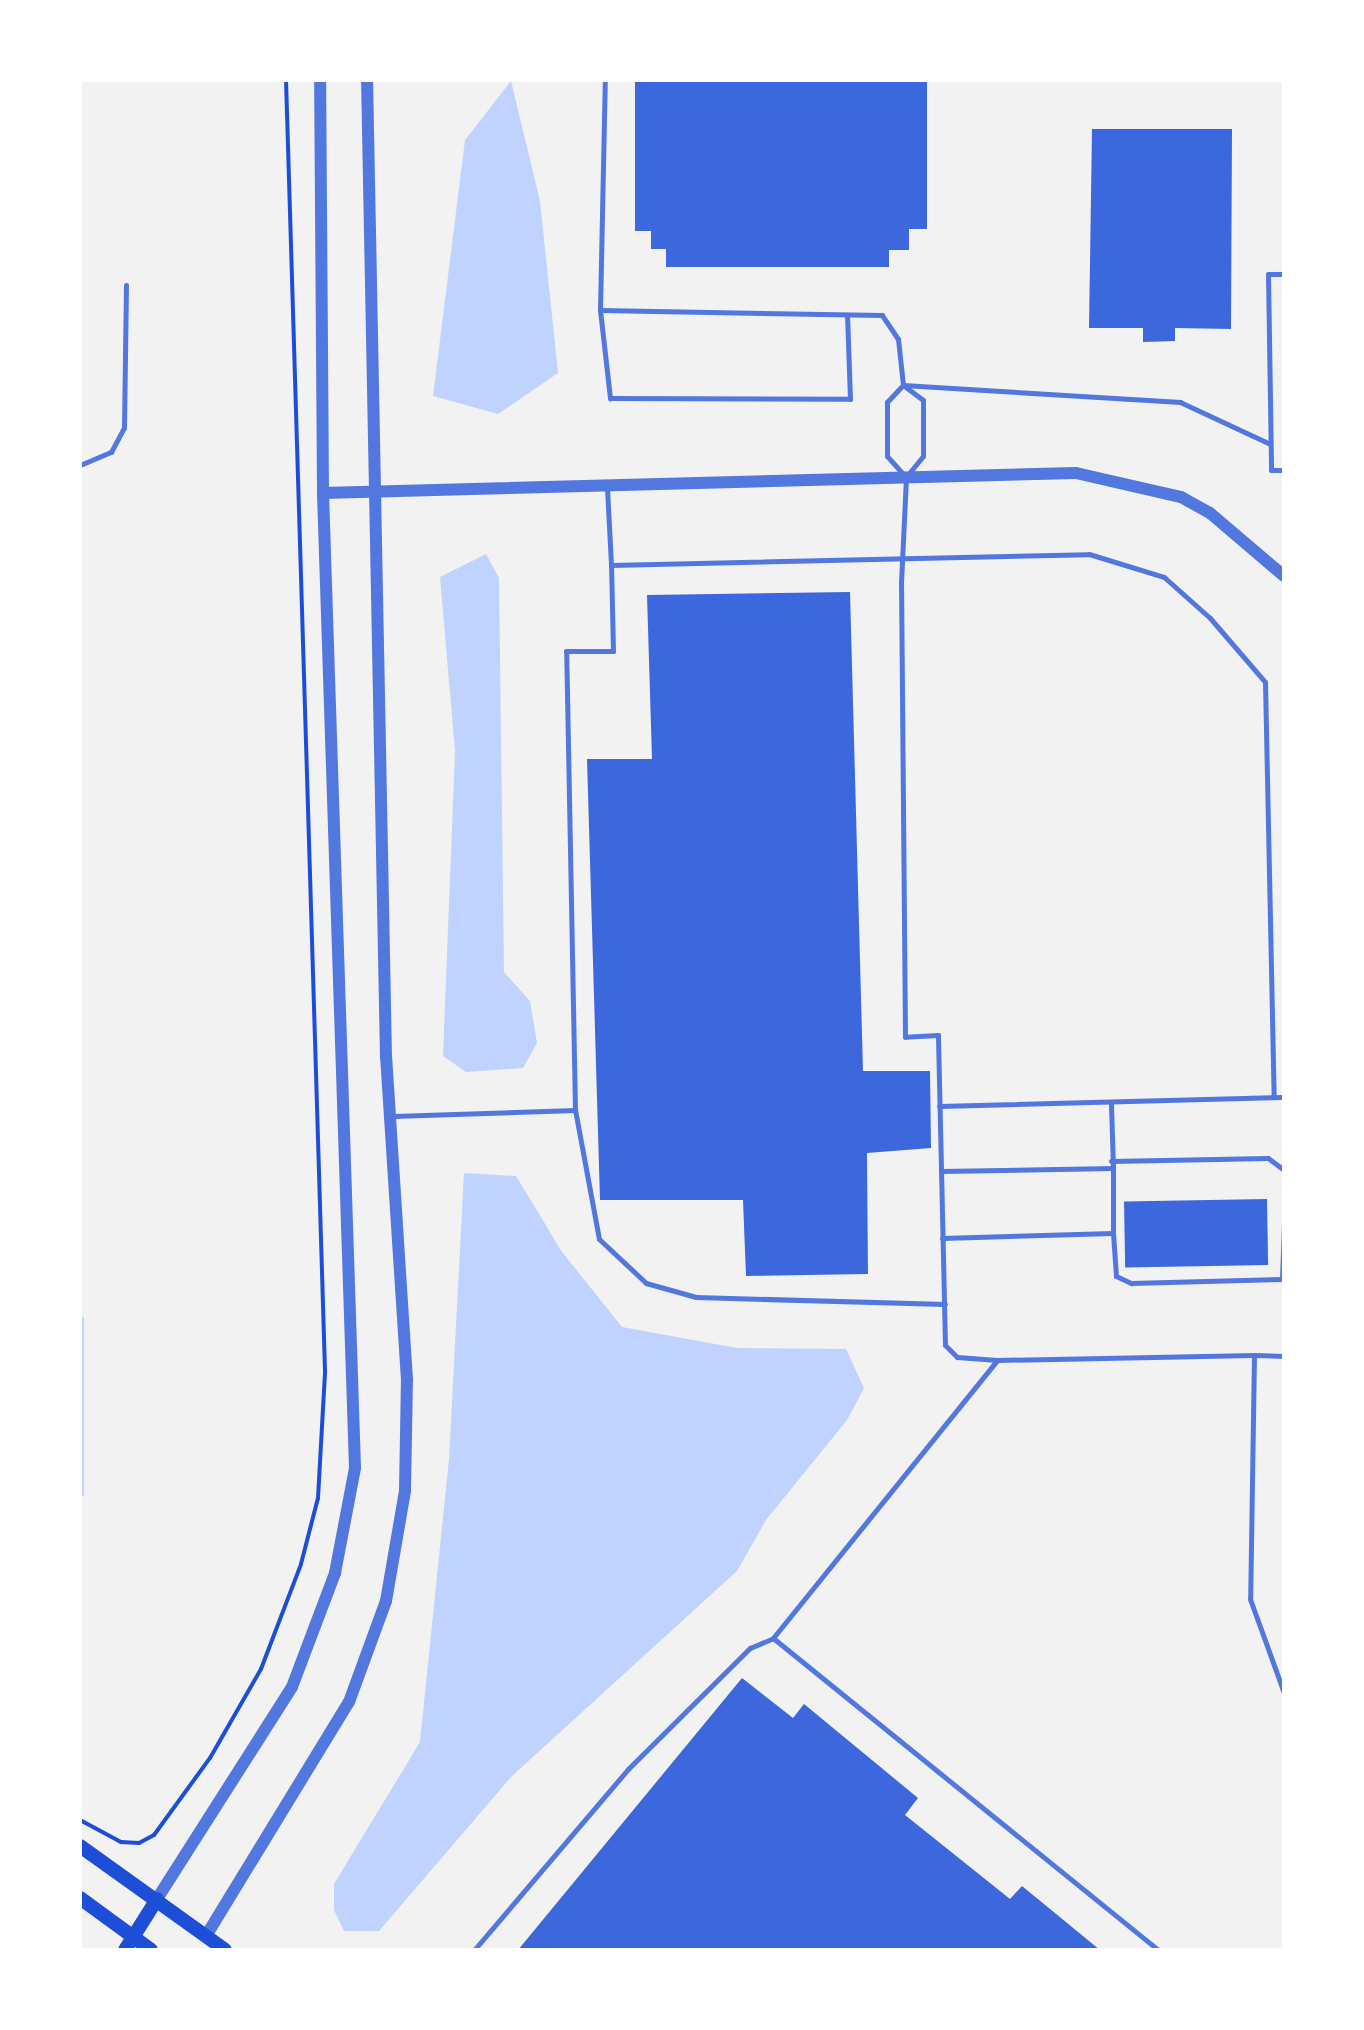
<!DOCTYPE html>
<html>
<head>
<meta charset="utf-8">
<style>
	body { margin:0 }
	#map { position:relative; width:1364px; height:2030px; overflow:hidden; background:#f2f2f2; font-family:Raleway,sans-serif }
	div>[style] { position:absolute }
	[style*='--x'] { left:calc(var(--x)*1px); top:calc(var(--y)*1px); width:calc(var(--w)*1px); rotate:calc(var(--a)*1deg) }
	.water>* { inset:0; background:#bfd3fe; transform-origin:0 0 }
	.building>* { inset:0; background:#3d67dc; transform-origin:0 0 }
	.path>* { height:4px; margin:-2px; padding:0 2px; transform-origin:2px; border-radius:2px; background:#1d4ed8 }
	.service>* { height:5px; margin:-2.5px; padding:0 2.5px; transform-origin:2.5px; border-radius:2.5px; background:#5277de }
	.tertiary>* { height:12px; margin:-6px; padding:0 6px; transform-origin:6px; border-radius:6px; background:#5277de }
	.secondary>* { height:14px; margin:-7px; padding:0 7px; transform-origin:7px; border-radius:7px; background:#1d4ed8 }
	span { translate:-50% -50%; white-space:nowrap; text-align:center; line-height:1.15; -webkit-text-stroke:8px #fff; paint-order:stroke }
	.frame { position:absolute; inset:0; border:82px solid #fff; pointer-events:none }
</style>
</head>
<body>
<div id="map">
	<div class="water">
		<i style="clip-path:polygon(511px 81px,540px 201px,558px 373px,498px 414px,433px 396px,465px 140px)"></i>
		<i style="clip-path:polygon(486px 554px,499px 578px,504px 972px,530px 1001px,537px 1043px,523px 1068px,466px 1072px,443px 1056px,455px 751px,440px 577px)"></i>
		<i style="clip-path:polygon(464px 1173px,516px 1176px,562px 1252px,622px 1327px,737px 1348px,846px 1349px,864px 1388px,847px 1420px,766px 1520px,737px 1571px,512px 1776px,379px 1931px,344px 1931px,334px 1910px,334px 1884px,420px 1742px,449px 1459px)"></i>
		<i style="left:80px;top:1317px;width:4px;height:179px"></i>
	</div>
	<div class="building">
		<i style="clip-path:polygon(635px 80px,927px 80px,927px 229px,909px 229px,909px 250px,889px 250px,889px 267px,666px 267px,666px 249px,651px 249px,651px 231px,635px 231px)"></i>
		<i style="clip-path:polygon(1092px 129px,1232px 129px,1231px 329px,1175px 328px,1175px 341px,1143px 342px,1143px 328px,1089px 328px)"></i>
		<i style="clip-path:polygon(850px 592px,863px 1071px,930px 1071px,931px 1148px,867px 1153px,868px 1274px,746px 1276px,743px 1200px,600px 1200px,587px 759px,652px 759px,647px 595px)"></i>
		<i style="left:1267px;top:1199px;width:66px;height:143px;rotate:89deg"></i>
		<i style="clip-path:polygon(742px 1678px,793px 1718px,804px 1704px,918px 1798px,905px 1815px,1010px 1899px,1022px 1886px,1100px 1950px,518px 1950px)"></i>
	</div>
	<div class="path">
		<i style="--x:80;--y:1820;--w:47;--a:28.2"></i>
		<i style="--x:121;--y:1842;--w:18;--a:3"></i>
		<i style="--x:139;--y:1843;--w:17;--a:-28"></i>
		<i style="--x:154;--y:1835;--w:95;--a:-54"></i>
		<i style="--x:210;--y:1758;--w:103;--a:-60.2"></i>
		<i style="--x:261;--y:1669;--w:112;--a:-69.1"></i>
		<i style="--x:301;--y:1564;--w:68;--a:-75.6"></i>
		<i style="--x:318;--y:1498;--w:127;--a:-86.8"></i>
		<i style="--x:325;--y:1371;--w:1292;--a:-91.73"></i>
	</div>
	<div class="service">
		<i style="--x:1284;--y:274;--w:16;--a:180"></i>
		<i style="--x:1268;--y:274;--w:196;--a:89.1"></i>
		<i style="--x:1271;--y:470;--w:13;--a:0"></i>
		<i style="--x:600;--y:310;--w:230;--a:-88.8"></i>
		<i style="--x:80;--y:465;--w:34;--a:-23"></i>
		<i style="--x:111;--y:452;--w:27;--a:-62"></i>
		<i style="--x:124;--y:428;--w:143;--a:-89.2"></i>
		<i style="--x:904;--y:475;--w:25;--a:-132"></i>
		<i style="--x:887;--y:456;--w:54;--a:-90"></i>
		<i style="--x:887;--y:402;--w:23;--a:-47"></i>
		<i style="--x:903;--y:385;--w:278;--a:3.5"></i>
		<i style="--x:1180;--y:402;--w:99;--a:25"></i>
		<i style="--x:607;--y:488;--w:77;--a:87"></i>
		<i style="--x:939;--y:1106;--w:345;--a:-1.5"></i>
		<i style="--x:393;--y:1116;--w:182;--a:-1.9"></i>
		<i style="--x:1111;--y:1161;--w:157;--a:-1.1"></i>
		<i style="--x:1268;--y:1158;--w:20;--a:37"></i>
		<i style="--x:941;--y:1171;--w:172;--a:-1"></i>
		<i style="--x:1113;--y:1168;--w:65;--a:-91.8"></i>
		<i style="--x:1113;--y:1233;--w:43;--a:86"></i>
		<i style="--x:1116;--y:1276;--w:17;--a:25"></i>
		<i style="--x:1131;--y:1283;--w:151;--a:-1.5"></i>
		<i style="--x:1282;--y:1279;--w:55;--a:-87.9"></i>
		<i style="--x:942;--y:1238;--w:171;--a:-1.7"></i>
		<i style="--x:1113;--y:1233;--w:65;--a:-90"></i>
		<i style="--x:945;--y:1304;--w:249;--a:-178.4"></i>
		<i style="--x:696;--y:1297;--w:52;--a:-164.4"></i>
		<i style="--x:646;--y:1283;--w:64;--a:-136.9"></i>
		<i style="--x:599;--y:1239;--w:131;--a:-100.5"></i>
		<i style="--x:575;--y:1110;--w:459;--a:-91.1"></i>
		<i style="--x:566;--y:651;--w:47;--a:0"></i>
		<i style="--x:613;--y:651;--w:86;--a:-91.3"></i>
		<i style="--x:611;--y:565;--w:478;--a:-1.3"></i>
		<i style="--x:1089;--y:554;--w:78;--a:17"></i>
		<i style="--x:1164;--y:577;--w:62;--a:41.7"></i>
		<i style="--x:1210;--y:618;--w:84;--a:49.3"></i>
		<i style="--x:1265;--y:682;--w:414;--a:88.8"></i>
		<i style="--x:1254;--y:1355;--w:30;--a:2"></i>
		<i style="--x:997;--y:1360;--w:257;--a:-1.1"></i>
		<i style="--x:1254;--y:1355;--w:244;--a:90.9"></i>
		<i style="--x:1250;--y:1599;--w:100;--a:70.1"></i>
		<i style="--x:773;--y:1638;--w:496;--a:39"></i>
		<i style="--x:474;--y:1950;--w:238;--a:-49.6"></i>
		<i style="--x:628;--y:1769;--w:172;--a:-44.8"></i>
		<i style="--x:750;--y:1648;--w:25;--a:-23"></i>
		<i style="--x:773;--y:1638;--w:357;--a:-51.1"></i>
		<i style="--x:997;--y:1360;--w:40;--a:-175.7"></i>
		<i style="--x:957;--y:1357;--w:17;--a:-135"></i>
		<i style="--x:945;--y:1345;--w:310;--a:-91.3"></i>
		<i style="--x:938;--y:1035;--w:33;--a:177"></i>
		<i style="--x:905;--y:1037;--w:454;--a:-90.5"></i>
		<i style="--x:901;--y:583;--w:106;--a:-87.3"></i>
		<i style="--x:906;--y:477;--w:27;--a:-51"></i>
		<i style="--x:923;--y:456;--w:56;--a:-90"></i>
		<i style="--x:923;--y:400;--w:25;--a:-143"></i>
		<i style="--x:903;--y:385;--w:46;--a:-96.2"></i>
		<i style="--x:898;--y:339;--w:29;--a:-124"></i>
		<i style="--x:882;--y:315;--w:282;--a:-179"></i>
		<i style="--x:600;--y:310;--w:89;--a:83.5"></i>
		<i style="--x:610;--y:398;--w:240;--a:0.2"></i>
		<i style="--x:850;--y:399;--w:84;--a:-92"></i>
	</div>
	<div class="tertiary">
		<i style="--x:323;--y:493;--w:753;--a:-1.52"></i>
		<i style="--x:1076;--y:473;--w:108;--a:12.9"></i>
		<i style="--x:1181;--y:497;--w:33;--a:29"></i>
		<i style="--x:1210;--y:513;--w:97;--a:40.4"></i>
		<i style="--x:157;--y:1899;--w:251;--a:-57.5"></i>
		<i style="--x:292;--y:1687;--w:122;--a:-69.3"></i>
		<i style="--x:335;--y:1573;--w:107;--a:-79.2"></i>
		<i style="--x:355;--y:1468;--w:976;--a:-91.88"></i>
		<i style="--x:323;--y:493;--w:413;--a:-90.4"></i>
		<i style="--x:206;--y:1936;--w:274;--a:-58.6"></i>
		<i style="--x:349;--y:1702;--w:108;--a:-69.9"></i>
		<i style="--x:386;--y:1601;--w:112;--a:-80.2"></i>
		<i style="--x:405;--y:1491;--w:111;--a:-89"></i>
		<i style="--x:407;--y:1380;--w:323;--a:-93.7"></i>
		<i style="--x:386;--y:1058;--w:978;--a:-91.11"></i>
	</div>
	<div class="secondary">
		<i style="--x:80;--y:1846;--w:178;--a:35.6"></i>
		<i style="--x:80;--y:1898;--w:88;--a:36.2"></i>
		<i style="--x:125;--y:1950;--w:60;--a:-57.9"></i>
	</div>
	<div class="frame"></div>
</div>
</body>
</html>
